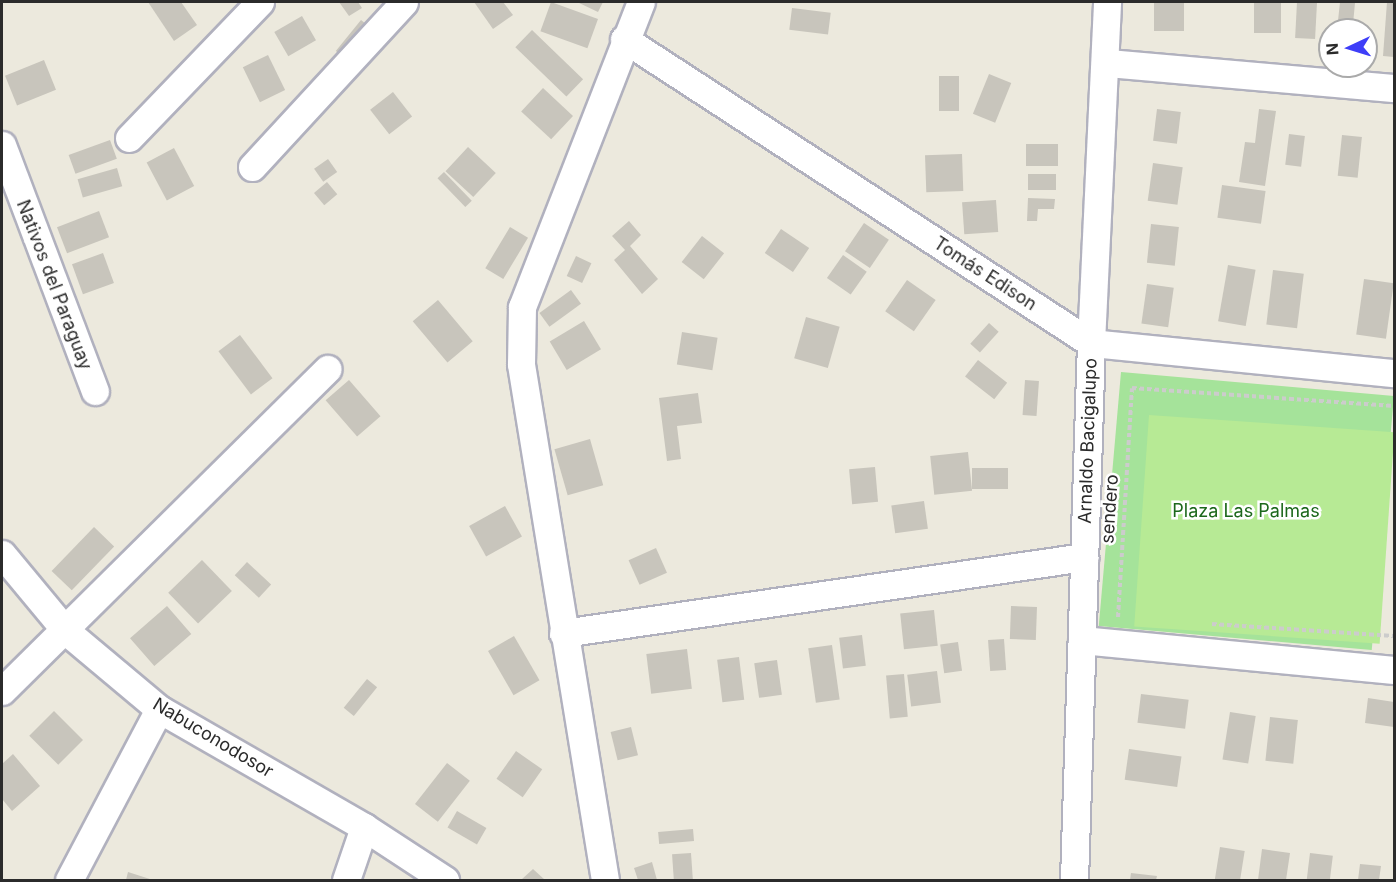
<!DOCTYPE html>
<html>
<head>
<meta charset="utf-8">
<style>
	body { margin:0 }
	#map { position:relative; width:1396px; height:882px; overflow:hidden; background:#ece9dd; font-family:Inter,sans-serif }
	div>[style] { position:absolute }
	[style*='--x'] { left:calc(var(--x)*1px); top:calc(var(--y)*1px); width:calc(var(--w)*1px); rotate:calc(var(--a)*1deg) }
	.green>* { inset:0; background:#a5e39a; transform-origin:0 0 }
	.pitch>* { inset:0; background:#b7ea95; transform-origin:0 0 }
	.building>* { inset:0; background:#c8c5bc; transform-origin:0 0 }
	.path>* { height:4px; margin-top:-2px; transform-origin:0; background:repeating-linear-gradient(90deg,#ccc 0 4.5px,transparent 0 7.5px) }
	.roads { filter:drop-shadow(2px 0 #b1b1be) drop-shadow(-2px 0 #b1b1be) drop-shadow(0 2px #b1b1be) drop-shadow(0 -2px #b1b1be) }
	.minor>* { height:27px; margin:-13.5px; padding:0 13.5px; transform-origin:13.5px; border-radius:13.5px; background:#fff }
	span { translate:-50% -50%; white-space:nowrap; text-align:center; line-height:1.15; -webkit-text-stroke:5px #fff; paint-order:stroke }
	.street-label { font-size:18px; color:#2b2b2b }
	.park-label { font-size:18px; color:#1c681b }
	.frame { position:absolute; inset:0; border:3px solid #2b2b2b; pointer-events:none }
	.north { position:absolute; left:1318px; top:18px; width:60px; height:60px; box-sizing:border-box; background:#fff; border:2px solid #aaa; border-radius:50%; rotate:266deg; font-size:16px; font-weight:700; line-height:24px; text-align:center; color:#2b2b2b }
	.north::after { content:''; display:block; margin:auto; width:21px; height:27px; background:#3e3ef8; clip-path:polygon(50% 0,100% 100%,50% 72%,0 100%) }
</style>
</head>
<body>
<div id="map">
	<div class="green">
		<i style="left:1121px;top:372px;width:274px;height:255px;rotate:5deg"></i>
	</div>
	<div class="pitch">
		<i style="left:1149px;top:415px;width:246px;height:212px;rotate:4deg"></i>
	</div>
	<div class="building">
		<i style="clip-path:polygon(148px 2px,181px 2px,197px 25px,174px 41px)"></i>
		<i style="clip-path:polygon(339px 2px,358px 2px,362px 8px,349px 16px)"></i>
		<i style="clip-path:polygon(474px 2px,503px 2px,513px 15px,493px 29px)"></i>
		<i style="left:551px;top:2px;width:50px;height:31px;rotate:20deg"></i>
		<i style="clip-path:polygon(577px 2px,603px 2px,598px 12px)"></i>
		<i style="left:1154px;top:2px;width:30px;height:29px"></i>
		<i style="left:1254px;top:2px;width:27px;height:31px"></i>
		<i style="left:1297px;top:2px;width:20px;height:36px;rotate:3deg"></i>
		<i style="clip-path:polygon(1340px 2px,1355px 3px,1353px 24px,1369px 26px,1367px 35px,1366px 30px,1337px 30px)"></i>
		<i style="clip-path:polygon(1387px 2px,1394px 2px,1394px 57px,1383px 56px)"></i>
		<i style="left:792px;top:8px;width:39px;height:22px;rotate:7deg"></i>
		<i style="left:302px;top:16px;width:28px;height:32px;rotate:60deg"></i>
		<i style="left:361px;top:20px;width:14px;height:40px;rotate:39deg"></i>
		<i style="left:532px;top:30px;width:71px;height:24px;rotate:44deg"></i>
		<i style="left:268px;top:55px;width:39px;height:28px;rotate:64deg"></i>
		<i style="left:44px;top:60px;width:32px;height:42px;rotate:68deg"></i>
		<i style="left:989px;top:74px;width:24px;height:43px;rotate:22deg"></i>
		<i style="left:939px;top:76px;width:20px;height:35px"></i>
		<i style="left:543px;top:88px;width:41px;height:32px;rotate:43deg"></i>
		<i style="left:393px;top:92px;width:31px;height:29px;rotate:52deg"></i>
		<i style="left:1157px;top:109px;width:24px;height:32px;rotate:7deg"></i>
		<i style="clip-path:polygon(1259px 109px,1276px 111px,1265px 186px,1239px 182px,1245px 142px,1255px 143px)"></i>
		<i style="left:1289px;top:134px;width:16px;height:31px;rotate:7deg"></i>
		<i style="left:1342px;top:135px;width:20px;height:41px;rotate:6deg"></i>
		<i style="left:110px;top:140px;width:20px;height:44px;rotate:70deg"></i>
		<i style="left:1026px;top:144px;width:32px;height:22px"></i>
		<i style="left:468px;top:147px;width:38px;height:33px;rotate:43deg"></i>
		<i style="left:174px;top:148px;width:43px;height:31px;rotate:62deg"></i>
		<i style="left:962px;top:154px;width:37px;height:37px;rotate:88deg"></i>
		<i style="left:328px;top:159px;width:16px;height:17px;rotate:55deg"></i>
		<i style="left:1153px;top:163px;width:30px;height:38px;rotate:8deg"></i>
		<i style="left:117px;top:168px;width:19px;height:41px;rotate:74deg"></i>
		<i style="left:444px;top:172px;width:40px;height:9px;rotate:46deg"></i>
		<i style="left:1028px;top:174px;width:28px;height:16px"></i>
		<i style="left:327px;top:182px;width:16px;height:17px;rotate:50deg"></i>
		<i style="left:1222px;top:185px;width:44px;height:33px;rotate:8deg"></i>
		<i style="clip-path:polygon(1028px 198px,1055px 199px,1054px 209px,1038px 209px,1037px 221px,1027px 221px)"></i>
		<i style="left:996px;top:200px;width:32px;height:34px;rotate:86deg"></i>
		<i style="left:99px;top:211px;width:28px;height:45px;rotate:69deg"></i>
		<i style="clip-path:polygon(629px 221px,641px 235px,630px 246px,658px 279px,642px 294px,614px 260px,625px 250px,612px 236px)"></i>
		<i style="left:864px;top:223px;width:30px;height:34px;rotate:34deg"></i>
		<i style="left:1151px;top:224px;width:28px;height:39px;rotate:6deg"></i>
		<i style="left:510px;top:227px;width:21px;height:48px;rotate:31deg"></i>
		<i style="left:781px;top:229px;width:34px;height:29px;rotate:34deg"></i>
		<i style="left:702px;top:236px;width:28px;height:33px;rotate:38deg"></i>
		<i style="left:103px;top:253px;width:32px;height:33px;rotate:70deg"></i>
		<i style="left:843px;top:255px;width:29px;height:28px;rotate:35deg"></i>
		<i style="left:576px;top:256px;width:17px;height:22px;rotate:25deg"></i>
		<i style="left:1228px;top:265px;width:28px;height:57px;rotate:10deg"></i>
		<i style="left:1273px;top:270px;width:31px;height:55px;rotate:7deg"></i>
		<i style="left:1364px;top:279px;width:30px;height:56px;rotate:8deg"></i>
		<i style="left:907px;top:280px;width:35px;height:38px;rotate:35deg"></i>
		<i style="left:1147px;top:284px;width:27px;height:40px;rotate:8deg"></i>
		<i style="left:571px;top:290px;width:17px;height:39px;rotate:54deg"></i>
		<i style="left:438px;top:300px;width:54px;height:33px;rotate:50deg"></i>
		<i style="left:806px;top:317px;width:35px;height:43px;rotate:16deg"></i>
		<i style="left:584px;top:321px;width:33px;height:40px;rotate:59deg"></i>
		<i style="left:989px;top:323px;width:13px;height:28px;rotate:42deg"></i>
		<i style="left:682px;top:332px;width:36px;height:33px;rotate:9deg"></i>
		<i style="left:240px;top:335px;width:54px;height:27px;rotate:53deg"></i>
		<i style="left:978px;top:360px;width:37px;height:21px;rotate:38deg"></i>
		<i style="left:349px;top:380px;width:48px;height:31px;rotate:49deg"></i>
		<i style="left:1025px;top:380px;width:14px;height:35px;rotate:4deg"></i>
		<i style="clip-path:polygon(698px 393px,702px 423px,677px 426px,681px 459px,667px 461px,659px 398px)"></i>
		<i style="left:590px;top:439px;width:48px;height:37px;rotate:74deg"></i>
		<i style="left:968px;top:452px;width:39px;height:38px;rotate:84deg"></i>
		<i style="left:875px;top:467px;width:35px;height:26px;rotate:85deg"></i>
		<i style="left:972px;top:468px;width:36px;height:21px"></i>
		<i style="left:924px;top:501px;width:28px;height:33px;rotate:82deg"></i>
		<i style="left:505px;top:506px;width:35px;height:41px;rotate:61deg"></i>
		<i style="left:94px;top:527px;width:28px;height:61px;rotate:44deg"></i>
		<i style="left:656px;top:548px;width:27px;height:30px;rotate:66deg"></i>
		<i style="left:202px;top:560px;width:43px;height:47px;rotate:46deg"></i>
		<i style="left:247px;top:562px;width:33px;height:18px;rotate:43deg"></i>
		<i style="left:167px;top:606px;width:37px;height:49px;rotate:49deg"></i>
		<i style="left:1011px;top:606px;width:26px;height:33px;rotate:2deg"></i>
		<i style="left:934px;top:610px;width:36px;height:34px;rotate:84deg"></i>
		<i style="left:862px;top:635px;width:31px;height:23px;rotate:83deg"></i>
		<i style="left:514px;top:636px;width:51px;height:30px;rotate:60deg"></i>
		<i style="left:1004px;top:639px;width:31px;height:16px;rotate:86deg"></i>
		<i style="left:958px;top:642px;width:29px;height:18px;rotate:82deg"></i>
		<i style="left:832px;top:645px;width:55px;height:24px;rotate:82deg"></i>
		<i style="left:687px;top:649px;width:40px;height:41px;rotate:83deg"></i>
		<i style="left:739px;top:657px;width:43px;height:22px;rotate:83deg"></i>
		<i style="left:777px;top:660px;width:35px;height:23px;rotate:82deg"></i>
		<i style="left:937px;top:671px;width:32px;height:30px;rotate:83deg"></i>
		<i style="left:904px;top:674px;width:43px;height:18px;rotate:85deg"></i>
		<i style="left:367px;top:679px;width:13px;height:37px;rotate:39deg"></i>
		<i style="left:1141px;top:694px;width:48px;height:29px;rotate:7deg"></i>
		<i style="clip-path:polygon(1368px 698px,1394px 702px,1394px 727px,1365px 723px)"></i>
		<i style="left:54px;top:711px;width:41px;height:35px;rotate:45deg"></i>
		<i style="left:1230px;top:712px;width:26px;height:48px;rotate:9deg"></i>
		<i style="left:1270px;top:717px;width:28px;height:44px;rotate:6deg"></i>
		<i style="left:631px;top:727px;width:29px;height:21px;rotate:76deg"></i>
		<i style="left:1129px;top:749px;width:53px;height:31px;rotate:8deg"></i>
		<i style="left:516px;top:751px;width:32px;height:34px;rotate:35deg"></i>
		<i style="clip-path:polygon(13px 754px,40px 786px,12px 811px,2px 799px,2px 764px)"></i>
		<i style="left:447px;top:763px;width:29px;height:52px;rotate:38deg"></i>
		<i style="left:457px;top:811px;width:34px;height:19px;rotate:30deg"></i>
		<i style="left:693px;top:829px;width:12px;height:35px;rotate:85deg"></i>
		<i style="left:1220px;top:847px;width:25px;height:33px;rotate:9deg"></i>
		<i style="clip-path:polygon(1262px 849px,1290px 853px,1286px 880px,1258px 880px)"></i>
		<i style="left:691px;top:853px;width:27px;height:19px;rotate:86deg"></i>
		<i style="left:1310px;top:853px;width:23px;height:27px;rotate:7deg"></i>
		<i style="clip-path:polygon(652px 862px,657px 880px,638px 880px,634px 868px)"></i>
		<i style="clip-path:polygon(1360px 864px,1381px 866px,1379px 880px,1358px 880px)"></i>
		<i style="clip-path:polygon(533px 869px,545px 880px,521px 880px)"></i>
		<i style="clip-path:polygon(128px 872px,153px 880px,126px 880px)"></i>
		<i style="clip-path:polygon(1131px 873px,1157px 876px,1156px 880px,1130px 880px)"></i>
	</div>
	<div class="path">
		<i style="--x:1118;--y:617;--w:229;--a:-86.5"></i>
		<i style="--x:1132;--y:388;--w:263;--a:3.9"></i>
		<i style="--x:1212;--y:624;--w:182;--a:3.8"></i>
	</div>
	<div class="roads">
		<div class="minor">
			<i style="--x:624;--y:39;--w:557;--a:33.06"></i>
			<i style="--x:1091;--y:343;--w:304;--a:5.7"></i>
			<i style="--x:1107;--y:63;--w:288;--a:5"></i>
			<i style="--x:129;--y:138;--w:189;--a:-46.1"></i>
			<i style="--x:2;--y:145;--w:263;--a:69.3"></i>
			<i style="--x:252;--y:167;--w:224;--a:-47.3"></i>
			<i style="--x:2;--y:554;--w:100;--a:50.3"></i>
			<i style="--x:66;--y:631;--w:121;--a:40"></i>
			<i style="--x:159;--y:709;--w:237;--a:29.9"></i>
			<i style="--x:364;--y:827;--w:97;--a:33.2"></i>
			<i style="--x:563;--y:633;--w:527;--a:-8.3"></i>
			<i style="--x:1082;--y:640;--w:313;--a:5.5"></i>
			<i style="--x:2;--y:691;--w:458;--a:-44.7"></i>
			<i style="--x:69;--y:880;--w:193;--a:-62.2"></i>
			<i style="--x:346;--y:880;--w:56;--a:-71.2"></i>
			<i style="--x:605;--y:880;--w:523;--a:-99.25"></i>
			<i style="--x:521;--y:364;--w:57;--a:-89"></i>
			<i style="--x:522;--y:307;--w:327;--a:-68.7"></i>
			<i style="--x:1074;--y:880;--w:537;--a:-88.19"></i>
			<i style="--x:1091;--y:343;--w:341;--a:-87.3"></i>
		</div>
	</div>
	<div class="street-label">
		<span style="left:985px;top:274px;rotate:33deg">Tomás Edison</span>
		<span style="left:54px;top:285px;rotate:69deg">Nativos del Paraguay</span>
		<span style="left:1088px;top:441px;rotate:-88deg">Arnaldo Bacigalupo</span>
		<span style="left:1110px;top:509px;rotate:-86deg">sendero</span>
		<span style="left:213px;top:738px;rotate:31deg">Nabuconodosor</span>
	</div>
	<div class="park-label">
		<span style="left:1246px;top:511px">Plaza Las Palmas</span>
	</div>
	<div class="frame"></div>
	<div class="north">N</div>
</div>
</body>
</html>
